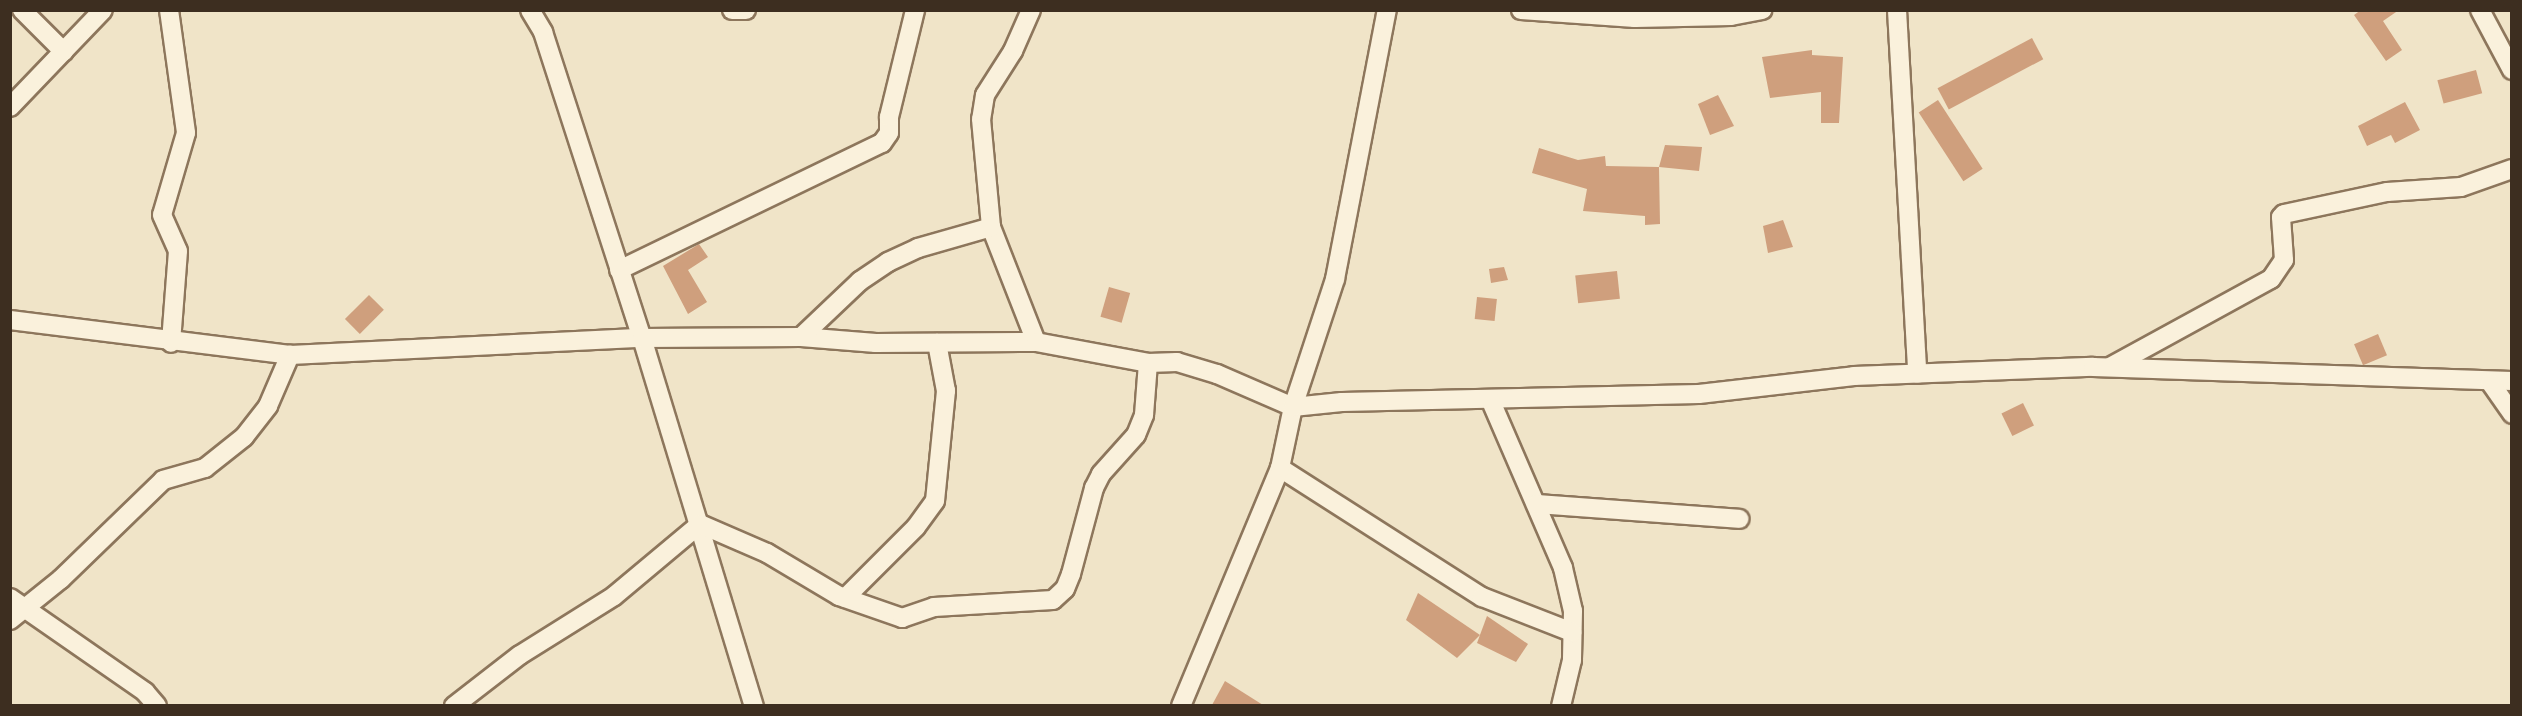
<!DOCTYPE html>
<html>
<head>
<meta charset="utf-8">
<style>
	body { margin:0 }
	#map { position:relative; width:2522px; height:716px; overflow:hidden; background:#f0e4c8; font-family:Lora,serif }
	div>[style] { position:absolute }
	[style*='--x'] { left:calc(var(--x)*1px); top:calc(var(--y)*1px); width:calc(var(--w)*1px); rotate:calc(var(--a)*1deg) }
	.building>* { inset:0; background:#cf9f7d; transform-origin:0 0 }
	.roads { filter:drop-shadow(2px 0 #8d765c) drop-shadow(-2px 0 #8d765c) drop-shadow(0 2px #8d765c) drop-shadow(0 -2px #8d765c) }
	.street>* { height:18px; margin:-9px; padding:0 9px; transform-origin:9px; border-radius:9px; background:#faf1dc }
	span { translate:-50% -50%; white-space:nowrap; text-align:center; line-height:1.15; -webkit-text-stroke:4.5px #f7eed8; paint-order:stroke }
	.frame { position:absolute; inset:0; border:12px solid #3d2e20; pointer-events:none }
</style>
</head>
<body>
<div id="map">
	<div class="building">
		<i style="clip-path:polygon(2361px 10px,2399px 10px,2383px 21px,2402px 50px,2386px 61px,2354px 15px)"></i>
		<i style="left:2032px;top:38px;width:24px;height:107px;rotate:62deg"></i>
		<i style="clip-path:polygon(1812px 50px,1812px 55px,1843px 57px,1839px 123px,1821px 123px,1821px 92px,1770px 98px,1762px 57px)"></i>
		<i style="left:2476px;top:70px;width:24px;height:40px;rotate:75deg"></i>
		<i style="clip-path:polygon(1718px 95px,1734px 126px,1710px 135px,1698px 104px)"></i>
		<i style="left:1938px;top:100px;width:82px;height:23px;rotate:57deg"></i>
		<i style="clip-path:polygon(2405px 102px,2420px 130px,2395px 143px,2391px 135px,2367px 146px,2358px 126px)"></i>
		<i style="clip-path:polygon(1665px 145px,1702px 147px,1699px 171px,1659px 167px)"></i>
		<i style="clip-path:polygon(1539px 148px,1578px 160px,1605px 156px,1606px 166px,1659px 167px,1660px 224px,1645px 225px,1645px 216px,1583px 211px,1587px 189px,1532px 173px)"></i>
		<i style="clip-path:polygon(1783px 220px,1793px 247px,1768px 253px,1763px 226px)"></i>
		<i style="clip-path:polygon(699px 244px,708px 257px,688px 270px,707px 302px,688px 314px,663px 266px)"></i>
		<i style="clip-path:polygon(1504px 267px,1508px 280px,1491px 283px,1489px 269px)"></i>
		<i style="left:1617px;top:271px;width:28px;height:42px;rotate:84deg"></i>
		<i style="left:1109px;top:287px;width:22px;height:31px;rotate:16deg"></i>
		<i style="left:369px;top:295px;width:21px;height:34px;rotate:45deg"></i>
		<i style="left:1477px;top:297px;width:20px;height:22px;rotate:6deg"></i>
		<i style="left:2378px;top:334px;width:23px;height:26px;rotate:67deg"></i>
		<i style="left:2023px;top:403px;width:25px;height:24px;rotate:64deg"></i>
		<i style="clip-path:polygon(1418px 593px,1480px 635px,1457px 658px,1406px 620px)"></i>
		<i style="clip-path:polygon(1487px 616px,1528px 644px,1516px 662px,1477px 643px)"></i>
		<i style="clip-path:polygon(1225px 681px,1263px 705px,1212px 705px)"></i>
	</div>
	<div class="roads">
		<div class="street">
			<i style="--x:22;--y:10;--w:59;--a:45"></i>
			<i style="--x:169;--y:10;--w:124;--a:82.1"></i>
			<i style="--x:186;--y:133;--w:85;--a:106.3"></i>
			<i style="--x:162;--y:215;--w:39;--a:66"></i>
			<i style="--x:178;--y:251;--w:92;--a:94.4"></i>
			<i style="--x:530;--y:10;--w:26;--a:59"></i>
			<i style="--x:543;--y:32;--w:322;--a:72.1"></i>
			<i style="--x:642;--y:338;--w:385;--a:73.1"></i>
			<i style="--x:732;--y:10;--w:14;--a:0"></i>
			<i style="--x:1031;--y:10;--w:45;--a:113.7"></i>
			<i style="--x:1013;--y:51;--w:52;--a:122.5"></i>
			<i style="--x:985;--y:95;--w:24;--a:99"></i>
			<i style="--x:981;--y:119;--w:108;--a:84.7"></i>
			<i style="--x:991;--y:227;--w:123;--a:68.6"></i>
			<i style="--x:1521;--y:10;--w:114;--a:4"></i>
			<i style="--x:1635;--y:18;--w:96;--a:-1.2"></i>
			<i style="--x:1731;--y:16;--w:32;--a:-11"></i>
			<i style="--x:1897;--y:10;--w:364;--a:86.8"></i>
			<i style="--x:2480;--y:10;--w:68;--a:61.9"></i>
			<i style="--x:10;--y:107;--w:134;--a:-46.2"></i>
			<i style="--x:619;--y:270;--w:292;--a:-25.8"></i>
			<i style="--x:882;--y:143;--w:12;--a:-55"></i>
			<i style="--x:889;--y:133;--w:16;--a:-90"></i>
			<i style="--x:889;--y:117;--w:110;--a:-76.3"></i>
			<i style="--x:10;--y:320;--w:282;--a:7.1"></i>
			<i style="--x:290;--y:355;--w:352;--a:-2.8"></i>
			<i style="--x:642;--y:338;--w:159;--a:-0.4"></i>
			<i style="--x:801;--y:337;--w:75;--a:4.6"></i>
			<i style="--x:876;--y:343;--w:160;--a:-0.4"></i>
			<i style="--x:1036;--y:342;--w:114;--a:10.6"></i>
			<i style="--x:1148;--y:363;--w:29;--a:-2"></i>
			<i style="--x:1177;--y:362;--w:42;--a:16.7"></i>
			<i style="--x:1217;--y:374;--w:83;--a:23.5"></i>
			<i style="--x:1293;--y:407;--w:49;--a:-5.8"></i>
			<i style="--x:1342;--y:402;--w:357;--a:-1.3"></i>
			<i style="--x:1699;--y:394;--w:156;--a:-6.6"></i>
			<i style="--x:1854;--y:376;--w:239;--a:-2.2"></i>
			<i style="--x:2093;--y:367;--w:419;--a:1.9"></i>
			<i style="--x:801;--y:337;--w:81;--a:-43.5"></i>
			<i style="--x:860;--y:281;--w:34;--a:-34"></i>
			<i style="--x:888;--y:262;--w:33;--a:-25"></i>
			<i style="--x:918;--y:248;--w:76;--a:-16"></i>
			<i style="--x:2110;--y:367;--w:183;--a:-28.7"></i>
			<i style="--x:2271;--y:279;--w:23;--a:-56"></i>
			<i style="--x:2284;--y:260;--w:43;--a:-94"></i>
			<i style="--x:2281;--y:217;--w:4;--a:-45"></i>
			<i style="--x:2284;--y:214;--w:105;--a:-12.1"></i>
			<i style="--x:2387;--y:192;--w:74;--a:-3.9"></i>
			<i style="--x:2461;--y:187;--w:54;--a:-19.4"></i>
			<i style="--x:2490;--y:382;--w:39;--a:55"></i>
			<i style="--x:1490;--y:399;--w:184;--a:66.6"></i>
			<i style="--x:1563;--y:568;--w:44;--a:76.9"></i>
			<i style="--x:1573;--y:611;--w:49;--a:91.2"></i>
			<i style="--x:1572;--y:660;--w:47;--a:103.4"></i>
			<i style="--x:1280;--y:468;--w:240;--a:32.6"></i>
			<i style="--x:1482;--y:597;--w:97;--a:21.3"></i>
			<i style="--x:1536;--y:504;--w:204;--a:4.2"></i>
			<i style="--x:10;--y:598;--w:165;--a:34.8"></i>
			<i style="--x:145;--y:692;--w:18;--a:49"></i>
			<i style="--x:845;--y:598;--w:100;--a:-45"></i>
			<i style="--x:916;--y:527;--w:32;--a:-54"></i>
			<i style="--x:935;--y:501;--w:111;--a:-84.3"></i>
			<i style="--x:946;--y:391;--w:49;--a:-100.6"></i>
			<i style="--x:10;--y:620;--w:65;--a:-38.8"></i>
			<i style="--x:61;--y:579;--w:142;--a:-44.1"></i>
			<i style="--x:163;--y:480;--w:44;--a:-15.9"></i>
			<i style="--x:205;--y:468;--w:50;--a:-38.5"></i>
			<i style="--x:244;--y:437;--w:39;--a:-52"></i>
			<i style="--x:268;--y:406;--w:56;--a:-66.7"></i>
			<i style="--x:454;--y:706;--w:83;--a:-37.7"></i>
			<i style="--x:520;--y:655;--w:111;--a:-32.1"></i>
			<i style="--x:614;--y:596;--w:112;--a:-39.9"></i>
			<i style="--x:700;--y:524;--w:73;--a:23.4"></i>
			<i style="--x:767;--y:553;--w:84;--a:30.8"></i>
			<i style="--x:839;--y:596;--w:67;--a:19.2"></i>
			<i style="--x:902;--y:618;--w:34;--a:-19"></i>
			<i style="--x:934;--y:607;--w:119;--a:-3.4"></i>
			<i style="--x:1053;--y:600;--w:16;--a:-43"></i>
			<i style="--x:1065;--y:589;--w:16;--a:-68"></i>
			<i style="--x:1071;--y:574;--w:89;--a:-75"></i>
			<i style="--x:1094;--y:488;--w:16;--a:-63"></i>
			<i style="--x:1101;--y:474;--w:52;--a:-48.1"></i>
			<i style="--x:1136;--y:435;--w:22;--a:-68"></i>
			<i style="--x:1144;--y:415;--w:52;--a:-85.6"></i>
			<i style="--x:1181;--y:706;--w:258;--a:-67.4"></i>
			<i style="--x:1280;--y:468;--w:62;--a:-78"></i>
			<i style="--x:1293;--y:407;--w:135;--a:-71.8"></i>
			<i style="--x:1335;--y:279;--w:274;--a:-79.1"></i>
		</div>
	</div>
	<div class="frame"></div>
</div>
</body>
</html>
